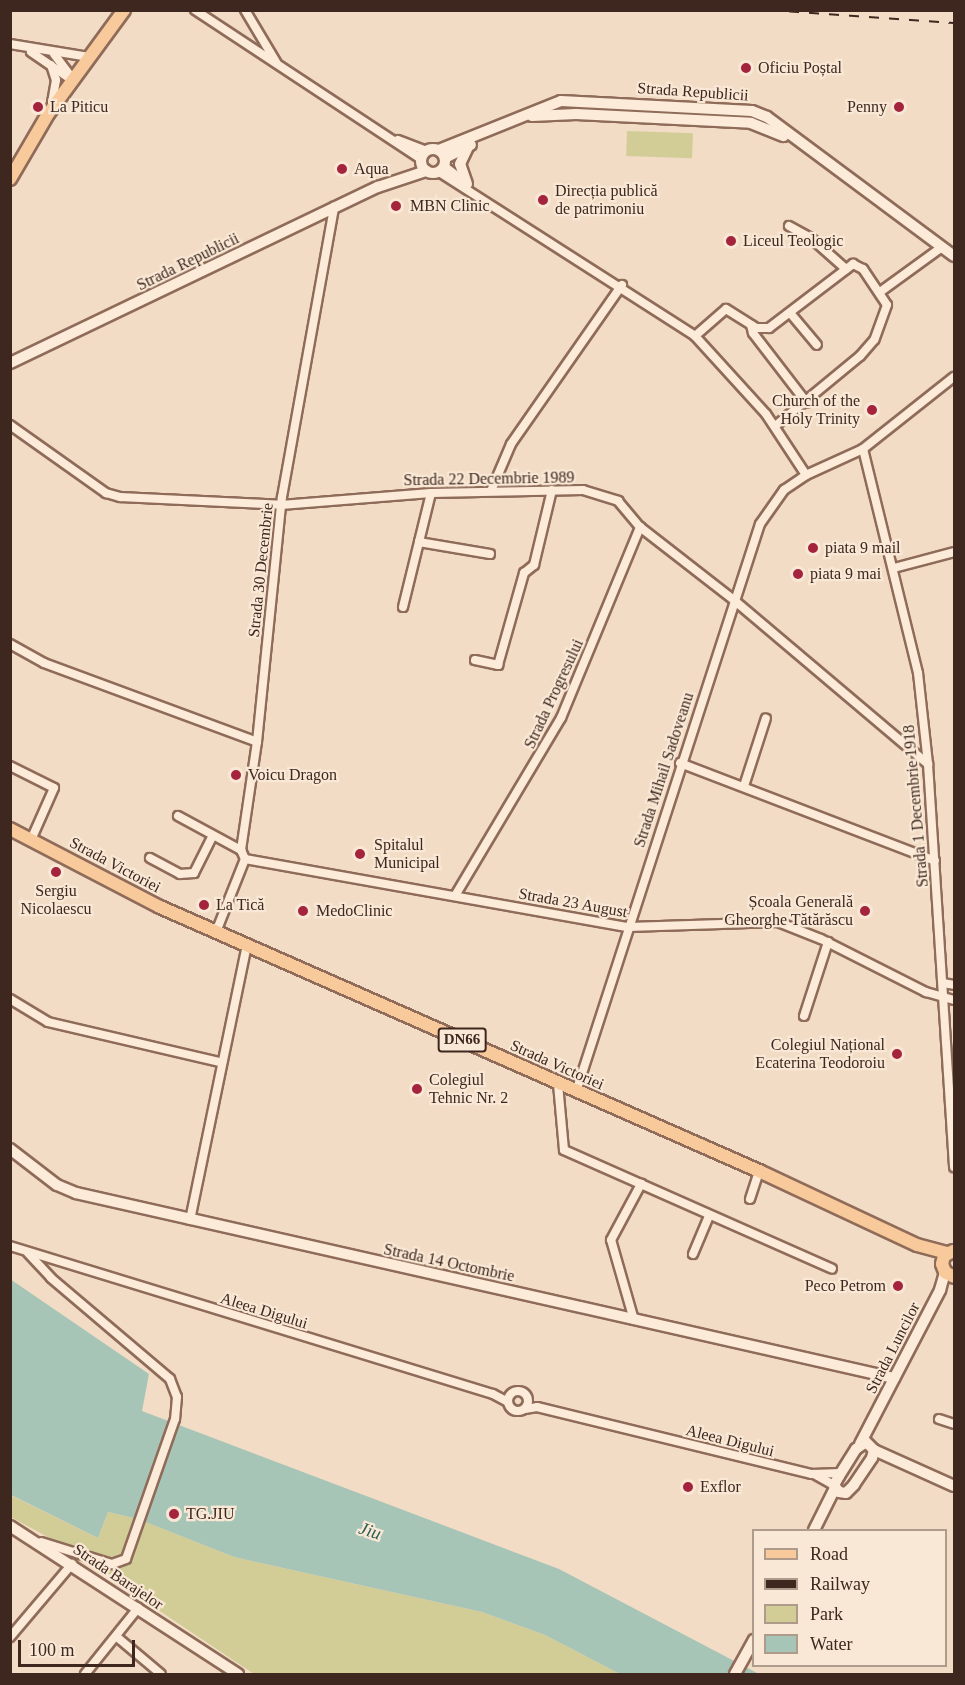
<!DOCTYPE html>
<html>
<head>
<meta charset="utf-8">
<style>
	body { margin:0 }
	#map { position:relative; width:965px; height:1685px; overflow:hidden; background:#f2dcc5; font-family:Georgia,serif }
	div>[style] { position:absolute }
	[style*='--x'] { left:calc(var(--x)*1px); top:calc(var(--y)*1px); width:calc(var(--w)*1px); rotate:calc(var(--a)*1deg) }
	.green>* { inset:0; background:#d2cd97; transform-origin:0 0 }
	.water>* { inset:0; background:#a7c5b6 }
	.roads { filter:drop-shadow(2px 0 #8f6b59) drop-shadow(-2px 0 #8f6b59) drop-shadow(0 2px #8f6b59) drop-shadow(0 -2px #8f6b59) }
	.street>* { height:8px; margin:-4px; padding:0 4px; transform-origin:4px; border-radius:4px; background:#fcebd9 }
	.street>.ring { margin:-4px; padding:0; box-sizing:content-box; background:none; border:8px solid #fcebd9; border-radius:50% }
	.secondary>* { height:10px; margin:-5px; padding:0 5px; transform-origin:5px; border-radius:5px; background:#fcebd9 }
	.secondary>.ring { margin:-5px; padding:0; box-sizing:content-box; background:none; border:10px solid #fcebd9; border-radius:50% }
	.primary>* { height:12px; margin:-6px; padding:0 6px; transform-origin:6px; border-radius:6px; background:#f8c99b }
	.rail>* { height:2px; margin-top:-1px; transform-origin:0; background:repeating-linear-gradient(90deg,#3e271e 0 10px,transparent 0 20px) }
	.dots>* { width:16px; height:16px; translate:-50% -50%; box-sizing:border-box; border:3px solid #f9e8d5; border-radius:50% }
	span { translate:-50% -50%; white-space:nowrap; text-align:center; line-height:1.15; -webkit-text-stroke:4.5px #f9e8d5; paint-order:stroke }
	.shield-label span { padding:2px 4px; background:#f9e8d5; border:2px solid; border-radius:4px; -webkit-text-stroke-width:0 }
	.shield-label { font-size:15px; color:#3e271e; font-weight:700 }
	.poi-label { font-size:16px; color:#3e271e }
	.left { translate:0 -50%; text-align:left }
	.right { translate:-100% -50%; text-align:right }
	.street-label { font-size:16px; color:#3e271e }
	.water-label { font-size:18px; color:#2c5f52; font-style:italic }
	.frame { position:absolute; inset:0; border:12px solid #3e271e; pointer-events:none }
	.legend { position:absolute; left:752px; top:1529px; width:195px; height:138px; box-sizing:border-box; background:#f9e8d5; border:2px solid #ae9b8c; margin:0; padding:8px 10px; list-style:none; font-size:18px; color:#3e271e }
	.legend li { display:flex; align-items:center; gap:12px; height:30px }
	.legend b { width:30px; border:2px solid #ae9b8c }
	.scale { position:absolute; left:18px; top:1640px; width:117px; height:27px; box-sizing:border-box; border:3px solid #3e271e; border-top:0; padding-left:8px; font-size:18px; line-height:21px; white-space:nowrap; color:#3e271e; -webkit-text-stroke:4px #f9e8d5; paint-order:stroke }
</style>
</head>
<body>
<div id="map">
	<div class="green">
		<i style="left:627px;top:131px;width:66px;height:25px;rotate:2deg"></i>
		<i style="clip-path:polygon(10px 1495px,98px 1538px,108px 1512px,138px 1519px,234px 1557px,482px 1612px,545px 1635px,620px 1674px,254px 1674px,55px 1541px,11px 1517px)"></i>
	</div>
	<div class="water">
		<i style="clip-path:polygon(10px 1279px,149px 1374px,142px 1411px,559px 1569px,759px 1674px,620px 1674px,545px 1635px,482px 1612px,234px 1557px,138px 1519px,108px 1512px,98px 1538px,11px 1495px)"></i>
	</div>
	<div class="roads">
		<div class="street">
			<i style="--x:195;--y:10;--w:271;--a:33.4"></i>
			<i style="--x:245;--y:10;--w:61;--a:59.2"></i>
			<i style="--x:10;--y:44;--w:80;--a:9.3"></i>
			<i style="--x:31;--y:52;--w:50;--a:34.3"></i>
			<i style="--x:54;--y:54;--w:30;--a:53"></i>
			<i style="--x:51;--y:65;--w:16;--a:72"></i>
			<i style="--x:56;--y:80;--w:23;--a:100"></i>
			<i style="--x:398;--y:140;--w:30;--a:21"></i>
			<i style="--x:444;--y:166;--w:28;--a:38"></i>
			<i style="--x:439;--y:172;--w:304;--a:32.6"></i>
			<i style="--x:695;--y:336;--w:105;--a:47.7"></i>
			<i style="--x:766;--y:414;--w:73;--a:56.7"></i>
			<i style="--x:789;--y:226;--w:25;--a:29"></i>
			<i style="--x:811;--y:238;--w:47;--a:41.5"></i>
			<i style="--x:880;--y:292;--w:77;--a:-36"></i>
			<i style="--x:791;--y:314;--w:40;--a:50"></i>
			<i style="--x:751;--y:325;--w:8;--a:76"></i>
			<i style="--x:753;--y:333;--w:88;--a:52.4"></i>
			<i style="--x:695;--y:336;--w:41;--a:-41.1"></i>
			<i style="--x:726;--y:309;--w:36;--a:32"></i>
			<i style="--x:757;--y:328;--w:12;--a:0"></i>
			<i style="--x:769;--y:328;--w:106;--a:-37.3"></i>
			<i style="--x:853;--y:264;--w:11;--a:27"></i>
			<i style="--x:863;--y:269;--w:43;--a:56.3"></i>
			<i style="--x:887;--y:305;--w:37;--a:110"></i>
			<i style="--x:874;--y:340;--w:21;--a:131"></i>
			<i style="--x:860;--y:356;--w:110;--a:140.5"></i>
			<i style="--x:10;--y:425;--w:118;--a:35.3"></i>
			<i style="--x:106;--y:493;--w:15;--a:16"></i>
			<i style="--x:120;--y:497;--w:161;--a:2.8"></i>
			<i style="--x:281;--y:505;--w:150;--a:-4.6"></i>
			<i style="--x:431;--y:493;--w:152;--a:-1.1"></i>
			<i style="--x:583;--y:490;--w:37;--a:17"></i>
			<i style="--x:618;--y:501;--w:34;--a:50"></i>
			<i style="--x:640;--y:527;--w:120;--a:37.9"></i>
			<i style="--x:735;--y:601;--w:253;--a:40.2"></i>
			<i style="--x:863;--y:449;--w:231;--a:76.2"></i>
			<i style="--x:918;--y:673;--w:92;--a:83.7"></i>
			<i style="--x:928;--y:764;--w:404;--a:86.3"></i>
			<i style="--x:491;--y:491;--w:51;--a:-66.9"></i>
			<i style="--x:511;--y:444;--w:194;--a:-55.1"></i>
			<i style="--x:431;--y:493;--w:50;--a:103.8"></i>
			<i style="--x:419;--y:542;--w:72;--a:9.6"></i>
			<i style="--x:894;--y:568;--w:62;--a:-14.9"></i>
			<i style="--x:403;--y:607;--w:67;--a:-76.2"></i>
			<i style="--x:10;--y:644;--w:39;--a:29"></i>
			<i style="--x:44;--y:663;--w:227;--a:20.3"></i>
			<i style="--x:475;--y:660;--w:24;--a:12"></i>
			<i style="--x:498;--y:665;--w:96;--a:-74.2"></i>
			<i style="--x:524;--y:573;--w:13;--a:-39"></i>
			<i style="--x:534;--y:565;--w:77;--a:-76.5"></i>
			<i style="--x:680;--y:763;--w:273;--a:21"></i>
			<i style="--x:10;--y:766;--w:49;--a:26.6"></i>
			<i style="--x:54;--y:788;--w:57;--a:113.9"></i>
			<i style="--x:744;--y:786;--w:71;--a:-72.1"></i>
			<i style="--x:178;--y:816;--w:72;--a:28.4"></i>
			<i style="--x:150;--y:858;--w:34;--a:28"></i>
			<i style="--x:180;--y:874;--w:14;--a:-4"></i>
			<i style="--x:194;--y:873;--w:42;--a:-63.4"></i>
			<i style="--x:245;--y:859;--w:389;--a:10.1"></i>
			<i style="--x:628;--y:927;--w:150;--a:-1.9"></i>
			<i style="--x:778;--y:922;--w:46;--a:21.6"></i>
			<i style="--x:821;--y:939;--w:118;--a:26.8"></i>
			<i style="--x:926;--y:992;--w:29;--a:16"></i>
			<i style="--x:456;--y:894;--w:205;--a:-59.2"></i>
			<i style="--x:561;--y:718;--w:207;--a:-67.5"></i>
			<i style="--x:216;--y:932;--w:79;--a:-68.3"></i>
			<i style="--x:245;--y:859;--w:10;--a:-114"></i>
			<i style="--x:241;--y:850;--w:109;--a:-81.6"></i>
			<i style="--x:257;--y:742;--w:246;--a:-84.2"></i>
			<i style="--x:282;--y:497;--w:295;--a:-79.8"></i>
			<i style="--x:943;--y:983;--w:11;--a:10"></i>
			<i style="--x:10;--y:999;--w:44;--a:31.2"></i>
			<i style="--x:48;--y:1022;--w:177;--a:13.1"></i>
			<i style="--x:804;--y:1016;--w:78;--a:-72"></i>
			<i style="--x:558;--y:1084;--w:66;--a:84.8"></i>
			<i style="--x:564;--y:1150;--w:293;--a:23.9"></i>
			<i style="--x:576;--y:1092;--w:597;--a:-72.05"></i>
			<i style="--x:760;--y:524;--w:42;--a:-54.8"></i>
			<i style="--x:784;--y:490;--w:27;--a:-34"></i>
			<i style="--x:806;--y:475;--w:63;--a:-24.5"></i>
			<i style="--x:863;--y:449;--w:116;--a:-38.4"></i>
			<i style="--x:750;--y:1199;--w:29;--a:-72"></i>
			<i style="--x:190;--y:1220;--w:281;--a:-78.3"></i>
			<i style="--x:10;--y:1246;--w:505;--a:17.04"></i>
			<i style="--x:493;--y:1394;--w:17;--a:28"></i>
			<i style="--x:28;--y:1253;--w:34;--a:47"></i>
			<i style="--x:51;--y:1278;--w:156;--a:40.3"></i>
			<i style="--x:170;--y:1379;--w:19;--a:69"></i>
			<i style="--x:177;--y:1397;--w:22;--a:95"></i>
			<i style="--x:175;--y:1419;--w:148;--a:109.3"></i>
			<i style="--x:126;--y:1559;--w:15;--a:160"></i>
			<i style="--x:112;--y:1564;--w:74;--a:-162.8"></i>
			<i style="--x:693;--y:1254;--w:41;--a:-67.2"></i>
			<i style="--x:634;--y:1320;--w:83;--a:-106"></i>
			<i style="--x:611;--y:1240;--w:64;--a:-61.8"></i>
			<i class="ring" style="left:508px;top:1391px;width:12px;height:12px"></i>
			<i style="--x:525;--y:1409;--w:12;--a:-9"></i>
			<i style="--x:537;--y:1407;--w:283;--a:13.7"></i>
			<i style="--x:812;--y:1474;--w:29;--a:-2"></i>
			<i style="--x:939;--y:1419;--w:16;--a:18"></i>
			<i style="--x:814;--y:1474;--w:23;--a:29"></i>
			<i style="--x:10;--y:1637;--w:96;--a:-49.7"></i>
			<i style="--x:117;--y:1637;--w:57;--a:40.1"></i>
			<i style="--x:85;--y:1674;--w:85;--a:-51.2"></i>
		</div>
		<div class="secondary">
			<i style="--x:532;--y:116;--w:44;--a:-2.6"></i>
			<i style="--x:576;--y:114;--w:175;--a:2.9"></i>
			<i style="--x:751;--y:123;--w:35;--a:22"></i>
			<i class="ring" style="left:421px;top:149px;width:14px;height:14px"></i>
			<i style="--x:439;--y:150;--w:131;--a:-21.9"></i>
			<i style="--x:561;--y:101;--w:191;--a:3"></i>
			<i style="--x:752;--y:111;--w:16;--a:22"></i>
			<i style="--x:767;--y:117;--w:233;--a:36.6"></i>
			<i style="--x:445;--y:158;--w:29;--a:-27"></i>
			<i style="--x:467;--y:184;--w:21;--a:-109"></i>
			<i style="--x:460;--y:164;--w:19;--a:-65"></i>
			<i style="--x:10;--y:363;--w:408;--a:-25.6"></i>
			<i style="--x:378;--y:187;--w:51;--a:-18.4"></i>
			<i style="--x:10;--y:1149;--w:59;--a:37.5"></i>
			<i style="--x:57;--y:1185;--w:21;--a:23"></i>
			<i style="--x:76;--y:1193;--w:839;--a:12.74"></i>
			<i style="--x:866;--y:1442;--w:11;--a:45"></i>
			<i style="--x:874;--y:1450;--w:8;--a:104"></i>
			<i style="--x:872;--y:1458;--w:32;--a:124"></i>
			<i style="--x:854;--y:1485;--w:11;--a:135"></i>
			<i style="--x:846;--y:1493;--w:7;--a:-172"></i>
			<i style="--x:839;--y:1492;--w:9;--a:-126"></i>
			<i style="--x:834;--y:1485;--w:10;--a:-61"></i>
			<i style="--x:839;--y:1476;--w:32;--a:-58"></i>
			<i style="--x:856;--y:1449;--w:12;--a:-35"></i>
			<i style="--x:860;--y:1444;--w:174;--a:-62.5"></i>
			<i style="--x:940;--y:1290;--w:19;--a:-74"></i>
			<i style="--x:874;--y:1450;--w:88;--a:24.2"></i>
			<i style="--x:10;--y:1526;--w:272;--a:33"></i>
			<i style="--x:814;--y:1530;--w:47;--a:-63.4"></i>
			<i style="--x:735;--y:1674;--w:39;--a:-61"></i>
		</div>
		<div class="primary">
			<i style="--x:10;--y:179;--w:75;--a:-59.7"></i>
			<i style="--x:48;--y:114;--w:129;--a:-53.8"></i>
			<i style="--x:10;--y:829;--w:169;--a:27.5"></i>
			<i style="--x:160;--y:907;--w:655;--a:23.78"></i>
			<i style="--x:759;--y:1171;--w:174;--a:25.1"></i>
			<i style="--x:917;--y:1245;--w:31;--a:15"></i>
			<i style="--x:953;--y:1251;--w:10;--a:151"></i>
			<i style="--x:944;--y:1256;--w:8;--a:104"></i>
			<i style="--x:942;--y:1264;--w:9;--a:69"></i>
			<i style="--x:945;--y:1272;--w:10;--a:29"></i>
		</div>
	</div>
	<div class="rail">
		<i style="--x:769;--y:10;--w:185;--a:4"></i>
	</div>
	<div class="dots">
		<i style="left:746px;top:68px;background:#a4233d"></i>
		<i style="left:38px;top:107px;background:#a4233d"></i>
		<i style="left:899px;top:107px;background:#a4233d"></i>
		<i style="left:342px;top:169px;background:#a4233d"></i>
		<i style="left:543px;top:200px;background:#a4233d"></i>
		<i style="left:396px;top:206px;background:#a4233d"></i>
		<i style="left:731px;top:241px;background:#a4233d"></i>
		<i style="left:872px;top:410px;background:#a4233d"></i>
		<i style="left:813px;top:548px;background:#a4233d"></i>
		<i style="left:798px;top:574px;background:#a4233d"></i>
		<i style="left:236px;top:775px;background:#a4233d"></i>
		<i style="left:360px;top:854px;background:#a4233d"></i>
		<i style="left:56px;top:872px;background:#a4233d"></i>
		<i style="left:204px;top:905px;background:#a4233d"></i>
		<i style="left:303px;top:911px;background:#a4233d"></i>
		<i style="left:865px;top:911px;background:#a4233d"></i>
		<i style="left:897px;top:1054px;background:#a4233d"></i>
		<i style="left:417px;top:1089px;background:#a4233d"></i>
		<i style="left:898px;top:1286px;background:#a4233d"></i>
		<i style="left:688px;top:1487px;background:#a4233d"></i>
		<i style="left:174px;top:1514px;background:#a4233d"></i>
	</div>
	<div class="shield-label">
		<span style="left:462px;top:1040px">DN66</span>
	</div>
	<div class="poi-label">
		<span class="left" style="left:758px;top:68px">Oficiu Poștal</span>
		<span class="left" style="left:50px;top:107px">La Piticu</span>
		<span class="right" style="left:887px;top:107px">Penny</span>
		<span class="left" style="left:354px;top:169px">Aqua</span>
		<span class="left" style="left:555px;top:200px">Direcția publică<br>de patrimoniu</span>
		<span class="left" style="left:410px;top:206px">MBN Clinic</span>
		<span class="left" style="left:743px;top:241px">Liceul Teologic</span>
		<span class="right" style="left:860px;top:410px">Church of the<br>Holy Trinity</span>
		<span class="left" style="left:825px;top:548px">piata 9 mail</span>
		<span class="left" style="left:810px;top:574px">piata 9 mai</span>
		<span class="left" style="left:248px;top:775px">Voicu Dragon</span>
		<span class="left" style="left:374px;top:854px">Spitalul<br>Municipal</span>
		<span style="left:56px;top:900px">Sergiu<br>Nicolaescu</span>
		<span class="right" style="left:853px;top:911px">Școala Generală<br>Gheorghe Tătărăscu</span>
		<span class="left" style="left:216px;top:905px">La Tică</span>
		<span class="left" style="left:316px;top:911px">MedoClinic</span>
		<span class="right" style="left:885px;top:1054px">Colegiul Național<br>Ecaterina Teodoroiu</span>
		<span class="left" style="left:429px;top:1089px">Colegiul<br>Tehnic Nr. 2</span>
		<span class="right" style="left:886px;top:1286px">Peco Petrom</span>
		<span class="left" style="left:700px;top:1487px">Exflor</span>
		<span class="left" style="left:186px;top:1514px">TG.JIU</span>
	</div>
	<div class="street-label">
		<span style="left:693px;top:92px;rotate:4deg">Strada Republicii</span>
		<span style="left:188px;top:262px;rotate:-26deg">Strada Republicii</span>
		<span style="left:489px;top:479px;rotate:-1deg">Strada 22 Decembrie 1989</span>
		<span style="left:261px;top:570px;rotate:-84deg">Strada 30 Decembrie</span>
		<span style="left:554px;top:694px;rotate:-65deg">Strada Progresului</span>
		<span style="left:664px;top:770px;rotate:-72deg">Strada Mihail Sadoveanu</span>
		<span style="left:916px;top:806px;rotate:-95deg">Strada 1 Decembrie 1918</span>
		<span style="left:115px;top:865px;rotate:28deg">Strada Victoriei</span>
		<span style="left:573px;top:903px;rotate:10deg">Strada 23 August</span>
		<span style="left:557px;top:1065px;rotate:24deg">Strada Victoriei</span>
		<span style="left:449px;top:1263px;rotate:12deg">Strada 14 Octombrie</span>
		<span style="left:264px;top:1311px;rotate:17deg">Aleea Digului</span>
		<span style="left:893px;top:1348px;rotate:-63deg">Strada Luncilor</span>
		<span style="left:730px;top:1441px;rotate:14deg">Aleea Digului</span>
		<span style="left:118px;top:1577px;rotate:34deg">Strada Barajelor</span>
	</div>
	<div class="water-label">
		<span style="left:370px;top:1531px;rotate:18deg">Jiu</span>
	</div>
	<div class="frame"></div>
	<ul class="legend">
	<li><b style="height:8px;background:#f8c99b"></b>Road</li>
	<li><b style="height:8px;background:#3e271e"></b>Railway</li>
	<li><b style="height:16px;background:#d2cd97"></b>Park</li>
	<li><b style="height:16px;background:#a7c5b6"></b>Water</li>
	</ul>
	<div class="scale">100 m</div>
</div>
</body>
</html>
